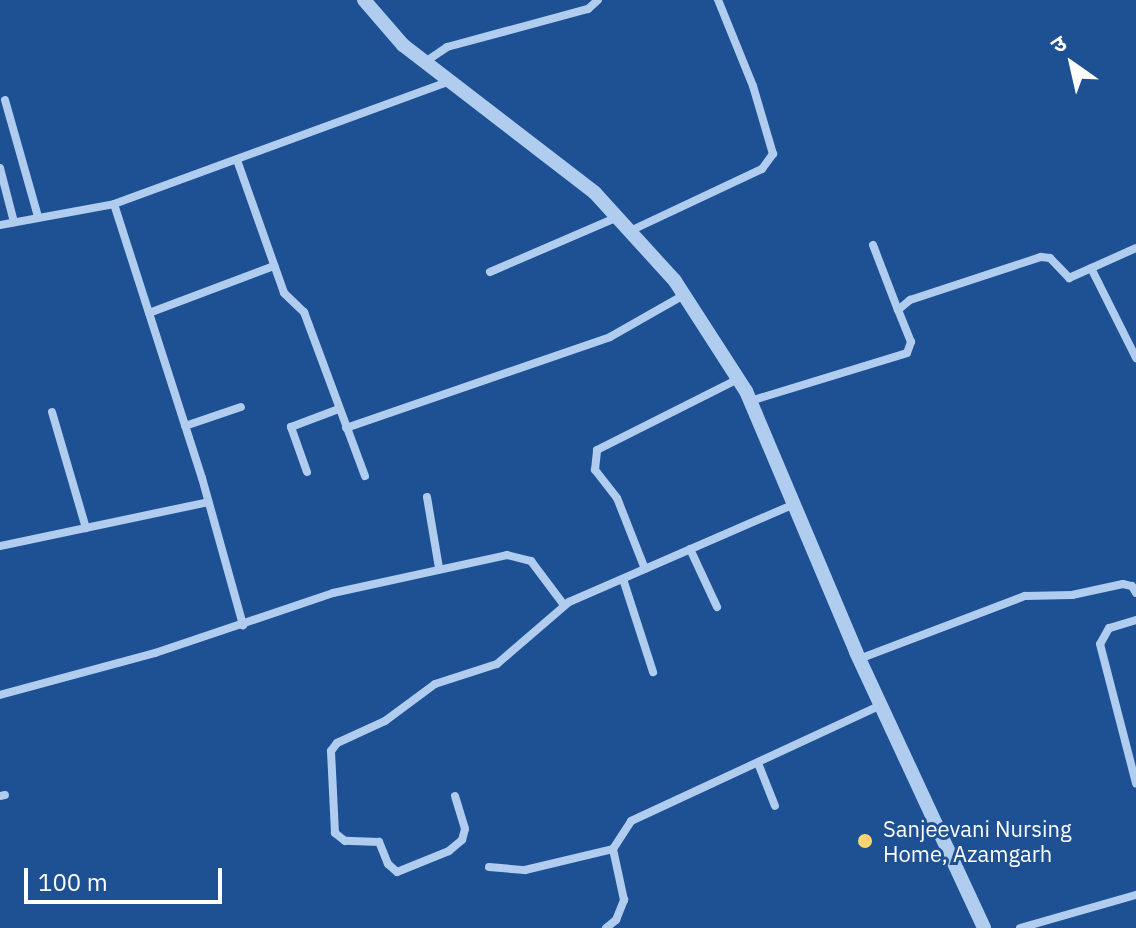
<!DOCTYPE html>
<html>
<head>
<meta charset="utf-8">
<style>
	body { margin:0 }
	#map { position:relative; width:1136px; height:928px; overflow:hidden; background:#1e5094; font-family:"IBM Plex Sans","Noto Sans Devanagari",sans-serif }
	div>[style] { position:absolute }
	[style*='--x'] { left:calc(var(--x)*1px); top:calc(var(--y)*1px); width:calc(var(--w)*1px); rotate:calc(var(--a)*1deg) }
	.minor>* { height:8px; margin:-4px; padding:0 4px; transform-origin:4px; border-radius:4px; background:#b0ccee }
	.tertiary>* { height:14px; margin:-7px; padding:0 7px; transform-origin:7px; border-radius:7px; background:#b0ccee }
	.dots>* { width:22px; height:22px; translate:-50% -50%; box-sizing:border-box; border:4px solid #1e5094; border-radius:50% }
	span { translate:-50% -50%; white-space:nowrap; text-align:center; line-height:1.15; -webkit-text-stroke:6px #1e5094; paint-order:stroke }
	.poi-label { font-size:22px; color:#fff }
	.left { translate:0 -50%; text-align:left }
	.north { position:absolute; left:1032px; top:24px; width:80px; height:80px; -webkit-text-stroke:6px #1e5094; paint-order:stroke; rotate:326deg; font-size:22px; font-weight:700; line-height:32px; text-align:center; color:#fff }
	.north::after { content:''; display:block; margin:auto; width:28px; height:36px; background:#fff; clip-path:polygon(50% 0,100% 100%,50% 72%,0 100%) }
	.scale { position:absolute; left:24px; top:868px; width:198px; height:36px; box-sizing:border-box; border:4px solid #fff; border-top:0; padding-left:10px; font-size:24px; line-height:28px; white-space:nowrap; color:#fff; -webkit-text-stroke:6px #1e5094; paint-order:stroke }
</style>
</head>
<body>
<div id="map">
	<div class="minor">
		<i style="--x:425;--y:62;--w:27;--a:-34"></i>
		<i style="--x:447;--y:47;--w:146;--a:-15.1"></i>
		<i style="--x:588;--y:9;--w:13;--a:-42"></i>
		<i style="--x:5;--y:100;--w:122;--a:74.2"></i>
		<i style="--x:237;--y:160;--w:141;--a:70.5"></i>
		<i style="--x:284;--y:293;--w:28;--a:44"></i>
		<i style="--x:304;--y:312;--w:175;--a:69.6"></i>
		<i style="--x:0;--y:168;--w:56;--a:75.5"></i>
		<i style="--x:114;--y:204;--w:288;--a:72.2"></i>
		<i style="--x:202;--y:478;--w:153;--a:74.4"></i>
		<i style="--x:0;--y:225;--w:116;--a:-10.4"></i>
		<i style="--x:114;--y:204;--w:358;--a:-20.1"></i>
		<i style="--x:630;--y:231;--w:146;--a:-25.2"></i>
		<i style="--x:762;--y:169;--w:19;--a:-54"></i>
		<i style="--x:773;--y:154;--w:71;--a:-106.4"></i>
		<i style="--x:753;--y:86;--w:93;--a:-112.1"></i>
		<i style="--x:873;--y:245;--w:70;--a:69"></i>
		<i style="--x:1091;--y:268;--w:101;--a:63.4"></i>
		<i style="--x:490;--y:272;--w:139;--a:-23.3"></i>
		<i style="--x:149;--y:313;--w:134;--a:-20.6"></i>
		<i style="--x:750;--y:401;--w:164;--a:-17"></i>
		<i style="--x:907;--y:353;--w:12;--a:-70"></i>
		<i style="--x:911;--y:342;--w:35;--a:-112"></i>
		<i style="--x:898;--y:310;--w:16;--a:-40"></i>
		<i style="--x:910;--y:300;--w:138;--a:-18.2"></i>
		<i style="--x:1041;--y:257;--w:9;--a:6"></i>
		<i style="--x:1050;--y:258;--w:28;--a:46"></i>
		<i style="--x:1069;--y:278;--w:73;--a:-24.1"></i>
		<i style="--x:52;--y:412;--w:121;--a:73.7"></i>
		<i style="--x:185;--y:426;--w:59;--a:-18.7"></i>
		<i style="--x:346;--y:428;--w:279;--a:-19"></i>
		<i style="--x:610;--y:337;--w:85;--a:-29.6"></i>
		<i style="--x:307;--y:472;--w:48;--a:-109.6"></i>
		<i style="--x:291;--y:427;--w:51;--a:-20.6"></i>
		<i style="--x:427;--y:497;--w:72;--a:80.4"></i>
		<i style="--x:0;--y:546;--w:213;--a:-11.9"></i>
		<i style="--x:690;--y:549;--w:64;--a:65"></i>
		<i style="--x:645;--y:569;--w:76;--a:-111.5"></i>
		<i style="--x:617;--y:498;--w:36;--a:-128"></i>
		<i style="--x:595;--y:470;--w:20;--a:-84"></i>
		<i style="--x:597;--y:450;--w:158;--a:-26.7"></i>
		<i style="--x:623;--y:579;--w:98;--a:72.1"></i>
		<i style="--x:1136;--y:620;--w:28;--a:163"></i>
		<i style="--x:1109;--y:628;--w:18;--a:119"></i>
		<i style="--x:1100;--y:644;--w:144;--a:75.5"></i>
		<i style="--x:859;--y:659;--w:178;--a:-20.8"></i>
		<i style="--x:1025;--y:596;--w:47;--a:-1.2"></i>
		<i style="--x:1072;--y:595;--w:52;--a:-12.2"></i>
		<i style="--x:1123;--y:584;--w:9;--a:13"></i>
		<i style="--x:1132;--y:586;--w:8;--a:60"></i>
		<i style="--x:0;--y:695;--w:161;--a:-15.2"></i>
		<i style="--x:155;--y:653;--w:188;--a:-18.6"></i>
		<i style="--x:333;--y:593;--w:178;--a:-12.3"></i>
		<i style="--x:507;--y:555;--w:25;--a:14"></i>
		<i style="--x:531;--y:561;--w:55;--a:53.1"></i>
		<i style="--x:758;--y:763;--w:46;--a:68.4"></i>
		<i style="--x:0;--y:796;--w:5;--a:-11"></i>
		<i style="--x:455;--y:796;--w:34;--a:73"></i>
		<i style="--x:465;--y:829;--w:11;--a:105"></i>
		<i style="--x:462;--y:840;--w:17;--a:140"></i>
		<i style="--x:449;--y:851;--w:56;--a:158"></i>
		<i style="--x:397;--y:872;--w:12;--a:-138"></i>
		<i style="--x:388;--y:864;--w:24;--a:-112"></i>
		<i style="--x:379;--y:842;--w:34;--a:-178"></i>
		<i style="--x:345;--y:841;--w:13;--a:-141"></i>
		<i style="--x:335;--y:833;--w:82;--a:-92.8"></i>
		<i style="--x:331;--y:751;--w:10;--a:-53"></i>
		<i style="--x:337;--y:743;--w:53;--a:-24.6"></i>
		<i style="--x:385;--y:721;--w:62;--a:-36.5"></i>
		<i style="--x:435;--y:684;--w:65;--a:-17.9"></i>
		<i style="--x:497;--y:664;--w:95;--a:-40.7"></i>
		<i style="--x:569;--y:602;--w:245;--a:-23.5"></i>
		<i style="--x:489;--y:867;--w:36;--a:5"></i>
		<i style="--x:525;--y:870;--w:90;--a:-13.4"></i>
		<i style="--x:613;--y:849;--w:33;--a:-57"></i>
		<i style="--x:631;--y:821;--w:276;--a:-24.9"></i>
		<i style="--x:606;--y:928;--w:13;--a:-39"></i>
		<i style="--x:616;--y:920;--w:22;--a:-68"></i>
		<i style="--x:624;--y:900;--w:52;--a:-102.2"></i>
		<i style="--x:1020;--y:928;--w:121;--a:-15.9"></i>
	</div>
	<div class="tertiary">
		<i style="--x:364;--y:0;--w:60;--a:49.1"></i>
		<i style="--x:403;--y:45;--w:242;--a:37.6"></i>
		<i style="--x:595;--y:193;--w:119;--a:47.7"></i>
		<i style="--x:675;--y:281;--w:131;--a:57.2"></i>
		<i style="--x:746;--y:391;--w:283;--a:67.1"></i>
		<i style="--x:856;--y:652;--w:304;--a:65.1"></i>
	</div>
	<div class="dots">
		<i style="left:865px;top:841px;background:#fdd670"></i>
	</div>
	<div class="poi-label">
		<span class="left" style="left:883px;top:841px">Sanjeevani Nursing<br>Home, Azamgarh</span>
	</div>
	<div class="north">उ</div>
	<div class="scale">100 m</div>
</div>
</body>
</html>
